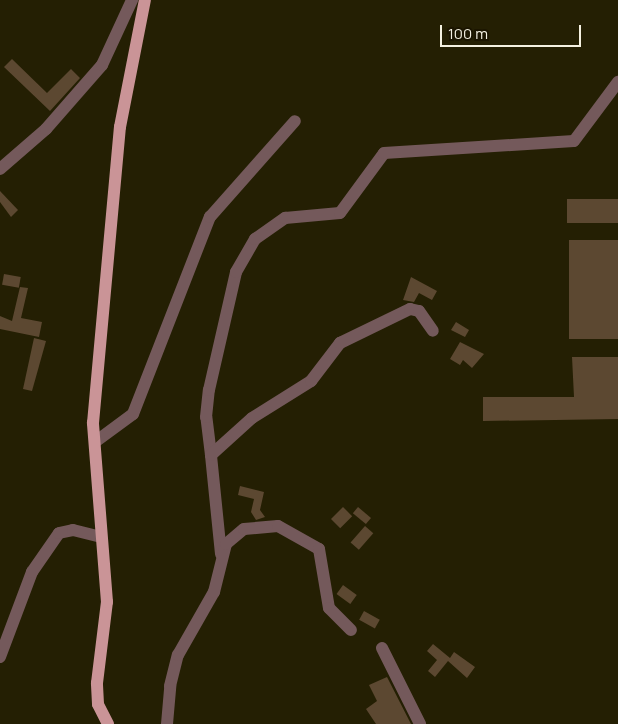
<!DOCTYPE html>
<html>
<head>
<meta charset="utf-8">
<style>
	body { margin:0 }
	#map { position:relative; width:618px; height:724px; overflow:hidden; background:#241f03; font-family:Manrope,sans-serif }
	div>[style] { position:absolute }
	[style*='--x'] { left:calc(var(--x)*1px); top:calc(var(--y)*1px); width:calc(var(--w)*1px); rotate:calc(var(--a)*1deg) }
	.building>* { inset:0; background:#5c4831; transform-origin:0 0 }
	.minor>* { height:12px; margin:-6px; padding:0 6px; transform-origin:6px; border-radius:6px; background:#74595b }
	.major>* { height:12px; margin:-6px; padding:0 6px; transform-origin:6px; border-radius:6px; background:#ca9497 }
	span { translate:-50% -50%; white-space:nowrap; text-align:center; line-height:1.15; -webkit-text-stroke:5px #1b1500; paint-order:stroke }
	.scale { position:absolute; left:440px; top:25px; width:141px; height:22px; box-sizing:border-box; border:2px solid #f4f1e1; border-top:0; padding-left:6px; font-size:15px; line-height:18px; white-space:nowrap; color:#f4f1e1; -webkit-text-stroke:4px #1b1500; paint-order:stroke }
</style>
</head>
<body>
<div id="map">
	<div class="building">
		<i style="clip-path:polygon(12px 59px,47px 93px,71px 69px,80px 78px,50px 111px,4px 67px)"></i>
		<i style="clip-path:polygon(0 191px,18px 210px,11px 217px,0 202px)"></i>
		<i style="left:567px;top:199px;width:51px;height:24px"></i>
		<i style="left:569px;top:240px;width:49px;height:99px"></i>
		<i style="left:4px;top:274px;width:17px;height:11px;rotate:10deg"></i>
		<i style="clip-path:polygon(411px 277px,437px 291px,432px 300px,419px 293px,414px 302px,403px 300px)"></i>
		<i style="clip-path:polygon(20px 287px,28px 288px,21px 318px,42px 322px,39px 337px,0 329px,0 316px,12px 321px)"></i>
		<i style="clip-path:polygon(456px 322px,469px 330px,465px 337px,451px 330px)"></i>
		<i style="clip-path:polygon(34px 338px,46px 341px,32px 391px,23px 389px)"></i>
		<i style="clip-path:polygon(460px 342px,484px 354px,472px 368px,463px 360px,460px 365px,450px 359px)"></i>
		<i style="clip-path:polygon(572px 357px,618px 357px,618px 419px,483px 421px,483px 397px,574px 397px)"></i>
		<i style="clip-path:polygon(240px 486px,264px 492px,260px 510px,265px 517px,256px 520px,251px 512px,254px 499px,238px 495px)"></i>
		<i style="left:343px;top:507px;width:13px;height:17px;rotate:45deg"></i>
		<i style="left:358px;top:507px;width:17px;height:8px;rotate:40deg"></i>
		<i style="left:365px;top:526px;width:11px;height:22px;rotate:41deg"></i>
		<i style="left:343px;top:585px;width:17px;height:11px;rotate:36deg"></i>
		<i style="left:364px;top:611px;width:18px;height:10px;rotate:29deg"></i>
		<i style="clip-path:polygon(433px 644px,450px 658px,454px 652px,475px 667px,467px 678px,448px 661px,435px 677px,428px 671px,437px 660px,427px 651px)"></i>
		<i style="clip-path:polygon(387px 677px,411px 724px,376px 724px,366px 709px,377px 701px,369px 685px)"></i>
	</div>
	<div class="minor">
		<i style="--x:0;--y:169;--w:61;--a:-41"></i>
		<i style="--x:46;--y:129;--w:85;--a:-48.8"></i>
		<i style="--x:102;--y:65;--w:72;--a:-65.2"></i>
		<i style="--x:95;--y:442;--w:47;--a:-36.4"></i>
		<i style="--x:133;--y:414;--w:212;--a:-68.7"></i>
		<i style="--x:210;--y:217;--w:128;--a:-48.5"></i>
		<i style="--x:211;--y:455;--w:38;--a:-97"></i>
		<i style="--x:206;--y:417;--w:27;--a:-84"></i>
		<i style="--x:209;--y:390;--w:121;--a:-77.1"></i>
		<i style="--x:236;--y:272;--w:38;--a:-60"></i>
		<i style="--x:255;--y:239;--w:37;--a:-35"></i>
		<i style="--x:285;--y:218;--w:55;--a:-5.2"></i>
		<i style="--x:340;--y:213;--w:74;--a:-53.7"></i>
		<i style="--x:384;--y:153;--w:190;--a:-3.6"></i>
		<i style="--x:574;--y:141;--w:74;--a:-53.3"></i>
		<i style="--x:221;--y:554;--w:100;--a:-95.8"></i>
		<i style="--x:211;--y:455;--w:55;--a:-42.1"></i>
		<i style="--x:252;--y:418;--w:70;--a:-32.1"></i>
		<i style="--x:311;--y:381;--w:48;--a:-52.7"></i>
		<i style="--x:340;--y:343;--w:78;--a:-25.9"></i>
		<i style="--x:410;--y:309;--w:9;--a:13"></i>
		<i style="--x:419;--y:311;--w:24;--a:55"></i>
		<i style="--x:382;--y:648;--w:85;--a:63.4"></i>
		<i style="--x:0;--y:657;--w:91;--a:-69.4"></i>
		<i style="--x:32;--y:572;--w:47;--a:-55.3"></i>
		<i style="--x:59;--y:533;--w:14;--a:-12"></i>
		<i style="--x:73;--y:530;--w:29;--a:14"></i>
		<i style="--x:167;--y:724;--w:38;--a:-85"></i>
		<i style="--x:170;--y:686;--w:32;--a:-76"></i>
		<i style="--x:178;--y:655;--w:73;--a:-60.3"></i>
		<i style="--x:214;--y:592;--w:49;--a:-76"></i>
		<i style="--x:226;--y:544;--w:23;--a:-40"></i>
		<i style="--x:244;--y:529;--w:34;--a:-5"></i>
		<i style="--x:278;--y:526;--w:47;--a:29.3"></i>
		<i style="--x:319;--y:549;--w:60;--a:80.4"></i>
		<i style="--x:329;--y:608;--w:31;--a:45"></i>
	</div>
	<div class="major">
		<i style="--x:108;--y:724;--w:22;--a:-117"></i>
		<i style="--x:98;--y:704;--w:21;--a:-93"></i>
		<i style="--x:97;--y:683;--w:82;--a:-83"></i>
		<i style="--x:107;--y:602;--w:180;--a:-94.5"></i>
		<i style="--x:93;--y:423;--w:297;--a:-84.8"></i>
		<i style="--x:120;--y:127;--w:129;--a:-78.9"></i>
	</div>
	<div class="scale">100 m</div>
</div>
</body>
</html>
